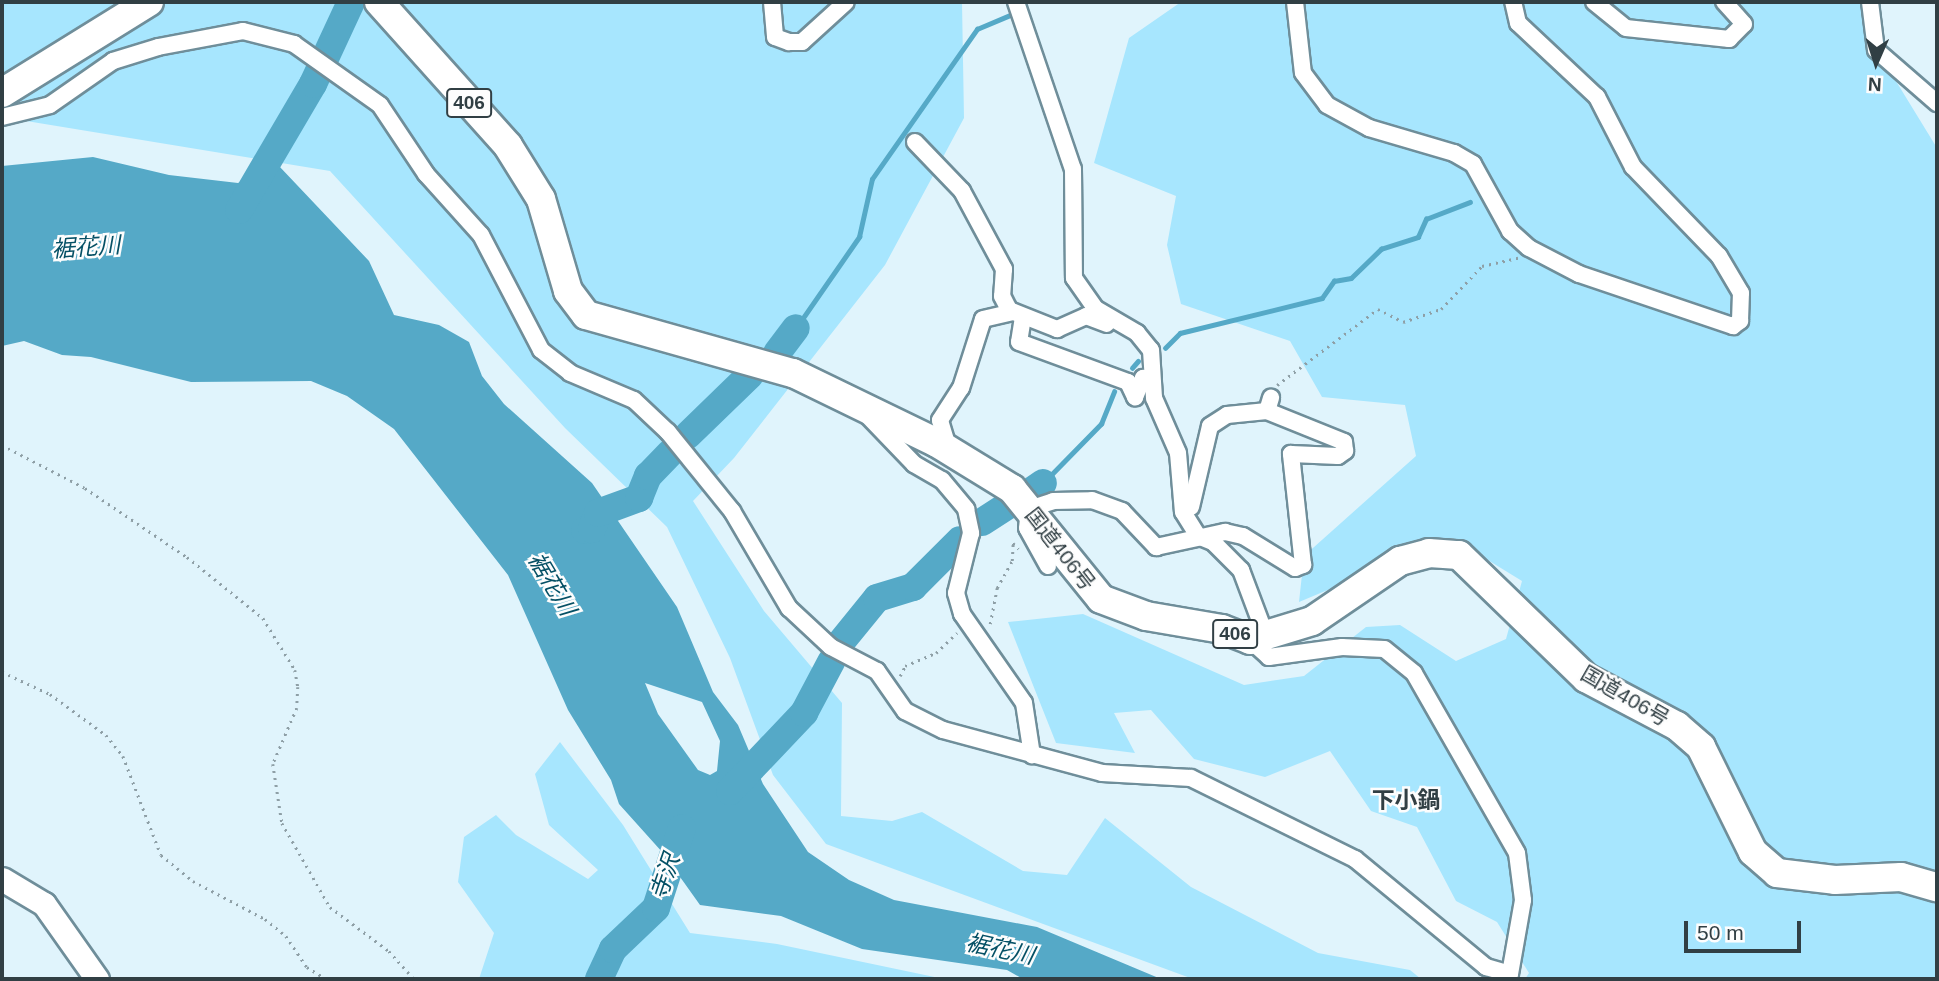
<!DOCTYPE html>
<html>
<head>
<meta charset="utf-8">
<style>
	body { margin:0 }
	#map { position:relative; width:1939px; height:981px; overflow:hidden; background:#e0f4fc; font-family:Arial,"Noto Sans JP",sans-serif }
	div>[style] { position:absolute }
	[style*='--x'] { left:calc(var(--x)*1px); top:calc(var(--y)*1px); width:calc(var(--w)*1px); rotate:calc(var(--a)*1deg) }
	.green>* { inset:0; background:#a7e6fe }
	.water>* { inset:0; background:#55a9c7 }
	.stream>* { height:4.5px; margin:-2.25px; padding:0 2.25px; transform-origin:2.25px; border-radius:2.25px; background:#55a9c7 }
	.river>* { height:28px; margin:-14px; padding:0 14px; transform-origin:14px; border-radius:14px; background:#55a9c7 }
	.path>* { height:2.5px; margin-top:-1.25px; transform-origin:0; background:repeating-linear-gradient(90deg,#8e9fa6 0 2px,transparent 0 7px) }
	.roads { filter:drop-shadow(2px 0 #6f8e9a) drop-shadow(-2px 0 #6f8e9a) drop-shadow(0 2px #6f8e9a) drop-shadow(0 -2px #6f8e9a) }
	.street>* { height:16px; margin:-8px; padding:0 8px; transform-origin:8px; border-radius:8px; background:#fff }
	.secondary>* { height:23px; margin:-11.5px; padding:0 11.5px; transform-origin:11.5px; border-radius:11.5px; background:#fff }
	.highway>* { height:28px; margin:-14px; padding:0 14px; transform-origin:14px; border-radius:14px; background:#fff }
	span { translate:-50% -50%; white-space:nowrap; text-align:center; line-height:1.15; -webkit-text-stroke:5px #fdfdfd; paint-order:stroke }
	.shield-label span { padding:2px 5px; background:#fdfdfd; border:2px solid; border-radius:5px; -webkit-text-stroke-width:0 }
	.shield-label { font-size:19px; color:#313f44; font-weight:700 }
	.street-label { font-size:21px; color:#313f44 }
	.water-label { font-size:23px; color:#055065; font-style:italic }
	.neighbourhood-label { font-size:23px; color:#313f44; font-weight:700 }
	.frame { position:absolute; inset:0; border:4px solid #313f44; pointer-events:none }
	.north { position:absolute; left:1841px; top:28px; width:70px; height:70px; -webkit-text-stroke:5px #fdfdfd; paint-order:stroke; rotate:183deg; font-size:19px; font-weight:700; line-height:28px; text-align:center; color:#313f44 }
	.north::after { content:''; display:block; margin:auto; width:24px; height:32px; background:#313f44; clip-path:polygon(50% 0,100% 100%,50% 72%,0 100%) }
	.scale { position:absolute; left:1684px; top:921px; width:117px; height:32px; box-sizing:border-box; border:4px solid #313f44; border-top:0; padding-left:9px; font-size:21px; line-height:24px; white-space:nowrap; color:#313f44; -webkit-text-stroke:5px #fdfdfd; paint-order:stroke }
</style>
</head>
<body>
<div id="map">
	<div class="green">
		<i style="clip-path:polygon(2px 2px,962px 2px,964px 118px,885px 265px,734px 458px,693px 501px,764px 611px,842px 703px,841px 816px,892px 821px,922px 812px,1023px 871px,1067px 875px,1105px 818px,1191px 887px,1318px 953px,1410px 970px,1421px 979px,1193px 979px,826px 844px,773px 775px,730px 658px,667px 527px,565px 428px,330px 171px,2px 117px)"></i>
		<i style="clip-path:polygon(1181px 2px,1869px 2px,1872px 42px,1937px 148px,1937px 979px,1525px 979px,1529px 973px,1497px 922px,1456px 901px,1417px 827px,1371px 811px,1330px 751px,1265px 777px,1194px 759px,1151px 710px,1114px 713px,1135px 753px,1056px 743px,1008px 622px,1083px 614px,1244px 685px,1304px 676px,1366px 627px,1400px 625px,1456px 661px,1506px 639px,1522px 581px,1452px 538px,1299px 602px,1304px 556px,1416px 456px,1405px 405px,1322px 397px,1290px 341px,1181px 304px,1167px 245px,1176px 196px,1094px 163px,1129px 38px)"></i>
		<i style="clip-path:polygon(560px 742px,623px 825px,690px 933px,777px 944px,944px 979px,479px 979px,494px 933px,458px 882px,464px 837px,496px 815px,516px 835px,588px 879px,598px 870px,549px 825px,535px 774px)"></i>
	</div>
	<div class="water">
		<i style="clip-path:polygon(evenodd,93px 157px,169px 175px,238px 183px,279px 166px,369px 261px,394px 315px,439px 325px,469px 342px,482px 376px,504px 404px,592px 483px,677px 607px,713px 692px,738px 725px,763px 784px,808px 852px,849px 880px,894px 900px,1037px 927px,1161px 979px,1023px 979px,1007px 970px,862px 949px,781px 916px,700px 905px,663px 853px,619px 804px,611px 780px,568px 710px,508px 575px,394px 429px,347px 396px,311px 381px,191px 382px,91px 357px,62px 355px,24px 341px,2px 346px,2px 166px,93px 157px,645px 683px,702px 702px,720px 741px,717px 771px,710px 775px,698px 770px,658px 714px,645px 683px)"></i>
	</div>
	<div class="stream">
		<i style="--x:796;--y:328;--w:111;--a:-55.3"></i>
		<i style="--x:859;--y:237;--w:59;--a:-77.4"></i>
		<i style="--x:872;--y:179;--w:183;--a:-55"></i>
		<i style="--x:977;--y:29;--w:41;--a:-22.8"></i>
		<i style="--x:1165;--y:348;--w:21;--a:-45"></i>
		<i style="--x:1180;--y:333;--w:146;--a:-13.8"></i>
		<i style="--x:1322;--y:298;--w:21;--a:-55"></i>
		<i style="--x:1334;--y:281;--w:17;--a:-10"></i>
		<i style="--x:1351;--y:278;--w:42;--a:-44"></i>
		<i style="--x:1381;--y:249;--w:39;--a:-18"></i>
		<i style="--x:1418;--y:237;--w:20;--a:-66"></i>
		<i style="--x:1426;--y:219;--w:47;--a:-21.1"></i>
		<i style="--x:1132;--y:368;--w:9;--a:-49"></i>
		<i style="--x:1043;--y:483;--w:83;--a:-45.5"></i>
		<i style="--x:1101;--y:424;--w:35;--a:-68"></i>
	</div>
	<div class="river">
		<i style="--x:239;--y:210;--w:146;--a:-59.6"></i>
		<i style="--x:313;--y:84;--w:90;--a:-65.1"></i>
		<i style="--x:777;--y:353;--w:31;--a:-53"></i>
		<i style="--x:688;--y:435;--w:86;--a:-44.1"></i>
		<i style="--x:1033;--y:490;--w:12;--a:-35"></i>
		<i style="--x:982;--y:522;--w:30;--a:-33"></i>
		<i style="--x:585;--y:530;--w:7;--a:-8"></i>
		<i style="--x:592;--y:529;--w:17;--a:-69"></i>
		<i style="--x:598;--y:513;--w:44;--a:-20.1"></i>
		<i style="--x:639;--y:498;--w:24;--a:-68"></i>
		<i style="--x:648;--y:476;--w:32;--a:-46"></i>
		<i style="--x:842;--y:641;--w:55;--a:-50.9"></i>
		<i style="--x:877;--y:598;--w:38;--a:-17"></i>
		<i style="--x:913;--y:587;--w:66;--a:-45"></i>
		<i style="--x:730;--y:791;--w:108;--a:-46.5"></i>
		<i style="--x:804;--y:713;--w:58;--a:-62.1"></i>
		<i style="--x:599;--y:979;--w:33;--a:-65"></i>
		<i style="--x:613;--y:949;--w:59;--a:-43.6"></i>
		<i style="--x:656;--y:908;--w:84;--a:-72"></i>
	</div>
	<div class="path">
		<i style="--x:1277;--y:385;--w:126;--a:-37"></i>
		<i style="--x:1378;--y:309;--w:28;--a:27"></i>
		<i style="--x:1403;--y:322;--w:40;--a:-18.9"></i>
		<i style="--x:1441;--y:309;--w:59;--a:-46.4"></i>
		<i style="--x:1482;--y:266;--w:37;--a:-13"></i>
		<i style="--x:2;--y:445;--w:93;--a:27.4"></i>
		<i style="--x:85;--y:488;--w:123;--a:34.1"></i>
		<i style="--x:187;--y:557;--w:97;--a:38.8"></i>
		<i style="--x:263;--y:618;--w:61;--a:58.4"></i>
		<i style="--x:295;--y:670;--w:17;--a:80"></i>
		<i style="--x:298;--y:687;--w:21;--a:93"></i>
		<i style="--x:297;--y:708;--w:61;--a:113.2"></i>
		<i style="--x:273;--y:764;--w:60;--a:81.3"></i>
		<i style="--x:282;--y:823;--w:97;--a:60.3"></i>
		<i style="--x:330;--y:907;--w:74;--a:36.7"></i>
		<i style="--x:389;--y:951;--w:38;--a:48"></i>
		<i style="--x:990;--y:624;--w:37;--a:-79"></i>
		<i style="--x:997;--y:588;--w:31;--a:-61"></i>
		<i style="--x:1012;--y:561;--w:18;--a:-87"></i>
		<i style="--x:1013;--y:543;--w:8;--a:45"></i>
		<i style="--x:2;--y:672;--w:53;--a:24.6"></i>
		<i style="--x:50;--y:694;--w:69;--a:36.2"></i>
		<i style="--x:106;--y:735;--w:27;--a:51"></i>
		<i style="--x:123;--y:756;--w:106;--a:69"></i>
		<i style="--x:161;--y:855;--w:41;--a:39.1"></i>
		<i style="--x:193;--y:881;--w:81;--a:27.8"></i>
		<i style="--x:265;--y:919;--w:27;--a:39"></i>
		<i style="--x:286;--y:936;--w:37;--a:56"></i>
		<i style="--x:307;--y:967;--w:22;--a:32"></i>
		<i style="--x:900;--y:676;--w:11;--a:-63"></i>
		<i style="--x:905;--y:666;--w:34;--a:-23"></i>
		<i style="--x:936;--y:653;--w:29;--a:-44"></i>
	</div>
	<div class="roads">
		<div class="street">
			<i style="--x:772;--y:2;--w:35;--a:85"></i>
			<i style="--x:775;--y:37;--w:15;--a:20"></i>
			<i style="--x:789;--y:42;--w:13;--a:0"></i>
			<i style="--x:802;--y:42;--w:59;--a:-42.3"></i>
			<i style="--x:1016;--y:2;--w:176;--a:71.2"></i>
			<i style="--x:1073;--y:169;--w:109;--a:89.5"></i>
			<i style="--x:1074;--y:278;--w:38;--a:55"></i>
			<i style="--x:1096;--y:309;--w:48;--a:30.3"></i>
			<i style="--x:1137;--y:333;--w:22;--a:51"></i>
			<i style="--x:1151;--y:350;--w:48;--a:86.4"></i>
			<i style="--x:1154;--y:398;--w:60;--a:66.4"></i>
			<i style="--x:1178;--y:453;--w:59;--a:85.2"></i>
			<i style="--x:1183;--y:512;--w:28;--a:58"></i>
			<i style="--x:1198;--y:536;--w:16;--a:22"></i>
			<i style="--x:1213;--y:542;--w:40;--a:45"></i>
			<i style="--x:1241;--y:570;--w:68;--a:69.4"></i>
			<i style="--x:1295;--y:2;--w:71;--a:83.6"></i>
			<i style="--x:1303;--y:73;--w:40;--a:53"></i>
			<i style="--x:1327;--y:105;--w:48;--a:28.7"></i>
			<i style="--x:1369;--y:128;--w:89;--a:16.4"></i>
			<i style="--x:1454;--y:153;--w:22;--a:30"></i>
			<i style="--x:1473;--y:164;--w:77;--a:61.1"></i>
			<i style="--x:1510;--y:231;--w:25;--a:42"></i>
			<i style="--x:1529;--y:248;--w:56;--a:27.5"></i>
			<i style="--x:1579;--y:274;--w:163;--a:18.7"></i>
			<i style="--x:1733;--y:326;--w:9;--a:-36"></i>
			<i style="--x:1740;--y:321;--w:28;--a:-88"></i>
			<i style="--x:1741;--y:293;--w:43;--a:-120.7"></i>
			<i style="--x:1719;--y:256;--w:124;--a:-134"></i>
			<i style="--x:1633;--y:167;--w:79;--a:-117.2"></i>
			<i style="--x:1597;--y:97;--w:108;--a:-136.9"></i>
			<i style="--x:1518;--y:23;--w:22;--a:-103"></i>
			<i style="--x:1594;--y:2;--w:41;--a:39.1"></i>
			<i style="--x:1626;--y:28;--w:104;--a:6.1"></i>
			<i style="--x:1729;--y:39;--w:21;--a:-45"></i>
			<i style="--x:1744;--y:24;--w:30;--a:-132"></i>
			<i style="--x:1870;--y:2;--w:48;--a:82.9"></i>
			<i style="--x:1876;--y:50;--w:81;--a:41"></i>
			<i style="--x:2;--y:117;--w:49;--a:-14"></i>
			<i style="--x:50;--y:105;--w:77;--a:-34.9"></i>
			<i style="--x:113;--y:61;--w:47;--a:-17.3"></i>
			<i style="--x:158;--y:47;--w:86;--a:-10.7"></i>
			<i style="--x:243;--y:31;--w:53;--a:14.3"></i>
			<i style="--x:294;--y:44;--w:105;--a:35.3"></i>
			<i style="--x:380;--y:105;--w:83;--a:56.3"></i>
			<i style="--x:426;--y:174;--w:82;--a:48"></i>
			<i style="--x:481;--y:235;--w:130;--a:62.4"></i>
			<i style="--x:541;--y:350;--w:37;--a:38"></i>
			<i style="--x:570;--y:373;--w:69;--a:22.9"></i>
			<i style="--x:634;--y:400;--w:47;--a:43.3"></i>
			<i style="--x:668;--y:432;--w:102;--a:51"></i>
			<i style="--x:732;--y:511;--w:113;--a:59.6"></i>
			<i style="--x:789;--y:608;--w:57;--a:42.9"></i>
			<i style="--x:831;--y:647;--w:52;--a:27.6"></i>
			<i style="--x:877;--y:671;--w:49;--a:55"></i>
			<i style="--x:905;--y:711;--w:42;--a:26.6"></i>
			<i style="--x:943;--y:730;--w:165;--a:15.1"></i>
			<i style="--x:1102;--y:773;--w:89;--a:3.2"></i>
			<i style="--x:1191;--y:778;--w:183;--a:26.3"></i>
			<i style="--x:1355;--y:859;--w:170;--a:39.5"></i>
			<i style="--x:1486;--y:967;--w:25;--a:16"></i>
			<i style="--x:1510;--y:974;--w:75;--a:-80"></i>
			<i style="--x:1523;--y:900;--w:47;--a:-97.3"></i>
			<i style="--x:1517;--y:853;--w:207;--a:-119.8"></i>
			<i style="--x:1414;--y:673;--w:38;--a:-141"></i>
			<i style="--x:1384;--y:649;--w:42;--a:-177.3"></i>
			<i style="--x:1342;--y:647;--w:74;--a:172.2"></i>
			<i style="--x:1269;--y:657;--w:25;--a:-138"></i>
			<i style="--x:915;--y:142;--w:68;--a:46.2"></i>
			<i style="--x:962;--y:191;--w:89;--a:61.7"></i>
			<i style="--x:1004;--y:269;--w:27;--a:94"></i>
			<i style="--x:1002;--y:296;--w:16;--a:63"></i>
			<i style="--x:1009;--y:310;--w:52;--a:21.6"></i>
			<i style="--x:1057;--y:329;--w:32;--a:-24"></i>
			<i style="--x:1086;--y:316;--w:22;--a:21"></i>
			<i style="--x:1023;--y:317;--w:25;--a:99"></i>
			<i style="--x:1019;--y:342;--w:116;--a:20.2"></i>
			<i style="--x:1128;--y:382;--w:17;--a:65"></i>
			<i style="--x:1135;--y:397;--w:21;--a:-67"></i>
			<i style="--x:1143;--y:378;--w:11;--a:27"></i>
			<i style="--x:865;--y:413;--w:71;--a:46.1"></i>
			<i style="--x:914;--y:464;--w:32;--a:30"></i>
			<i style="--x:942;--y:480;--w:38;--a:50"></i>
			<i style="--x:966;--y:509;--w:25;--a:78"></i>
			<i style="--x:971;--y:533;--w:62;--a:104"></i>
			<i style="--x:956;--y:593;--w:22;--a:74"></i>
			<i style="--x:962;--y:614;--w:108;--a:55.1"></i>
			<i style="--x:1024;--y:703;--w:53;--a:81.3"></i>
			<i style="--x:949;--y:450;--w:31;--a:-107"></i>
			<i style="--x:940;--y:420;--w:38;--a:-57"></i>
			<i style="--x:961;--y:388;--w:72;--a:-72.3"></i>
			<i style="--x:983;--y:319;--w:31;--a:-13"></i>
			<i style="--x:1191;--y:507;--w:83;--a:-76.8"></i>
			<i style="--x:1210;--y:426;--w:20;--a:-33"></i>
			<i style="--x:1227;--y:415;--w:40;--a:-5.7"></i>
			<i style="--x:1048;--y:566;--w:43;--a:-118.9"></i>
			<i style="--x:1027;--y:528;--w:19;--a:-84"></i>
			<i style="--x:1029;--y:509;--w:25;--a:-18"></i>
			<i style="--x:1053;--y:501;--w:39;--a:-1"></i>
			<i style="--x:1092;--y:500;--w:32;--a:20"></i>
			<i style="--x:1122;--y:511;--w:50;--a:46.6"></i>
			<i style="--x:1156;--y:547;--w:71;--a:-12.3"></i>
			<i style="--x:1225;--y:532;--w:18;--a:13"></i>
			<i style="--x:1243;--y:536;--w:61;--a:31.6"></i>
			<i style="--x:1295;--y:568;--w:9;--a:-21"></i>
			<i style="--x:1303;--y:565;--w:112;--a:-96.2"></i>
			<i style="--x:1291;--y:454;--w:47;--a:2.4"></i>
			<i style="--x:1338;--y:456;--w:9;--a:-36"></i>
			<i style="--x:1345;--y:451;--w:9;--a:-96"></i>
			<i style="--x:1344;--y:442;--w:83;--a:-158.1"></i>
			<i style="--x:1267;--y:411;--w:14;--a:-73"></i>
		</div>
		<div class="secondary">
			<i style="--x:2;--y:879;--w:49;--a:30.8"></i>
			<i style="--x:44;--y:904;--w:92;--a:54.8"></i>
		</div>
		<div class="highway">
			<i style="--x:379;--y:2;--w:193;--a:48.1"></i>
			<i style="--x:508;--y:146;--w:62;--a:58.1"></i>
			<i style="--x:541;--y:199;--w:96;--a:73.6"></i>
			<i style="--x:568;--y:291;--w:30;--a:53"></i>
			<i style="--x:586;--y:315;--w:215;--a:15.7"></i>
			<i style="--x:793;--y:373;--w:160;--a:25.9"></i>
			<i style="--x:937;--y:443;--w:88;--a:31.5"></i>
			<i style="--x:1012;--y:489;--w:141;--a:51"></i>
			<i style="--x:1101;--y:599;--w:48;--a:20.7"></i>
			<i style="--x:1146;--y:616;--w:77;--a:9.7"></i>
			<i style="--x:1222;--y:629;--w:30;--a:21"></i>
			<i style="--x:1250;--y:640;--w:65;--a:-17"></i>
			<i style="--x:1312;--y:621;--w:107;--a:-34.3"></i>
			<i style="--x:1400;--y:561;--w:30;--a:-15"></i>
			<i style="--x:1429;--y:553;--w:30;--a:4"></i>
			<i style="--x:1459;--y:555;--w:177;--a:44.1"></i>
			<i style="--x:1586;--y:678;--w:103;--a:27.8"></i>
			<i style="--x:1677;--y:726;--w:32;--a:41"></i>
			<i style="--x:1701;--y:747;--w:117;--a:63.7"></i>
			<i style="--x:1753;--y:852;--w:32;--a:41"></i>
			<i style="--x:1777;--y:873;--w:58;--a:6.9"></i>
			<i style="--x:1835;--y:880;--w:66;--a:-2.6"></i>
			<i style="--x:1901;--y:877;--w:37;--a:16"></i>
			<i style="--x:2;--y:93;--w:173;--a:-31.8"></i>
		</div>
	</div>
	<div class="shield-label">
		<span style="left:469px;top:103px">406</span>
		<span style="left:1235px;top:634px">406</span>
	</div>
	<div class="street-label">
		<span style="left:1060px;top:549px;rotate:52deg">国道406号</span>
		<span style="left:1625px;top:696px;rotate:30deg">国道406号</span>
	</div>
	<div class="water-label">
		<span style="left:86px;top:247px;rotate:-4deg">裾花川</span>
		<span style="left:552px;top:584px;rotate:59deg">裾花川</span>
		<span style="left:665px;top:877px;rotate:-71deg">寺沢</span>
		<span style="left:1000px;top:949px;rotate:12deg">裾花川</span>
	</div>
	<div class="neighbourhood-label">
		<span style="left:1406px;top:800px">下小鍋</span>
	</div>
	<div class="frame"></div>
	<div class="north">N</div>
	<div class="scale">50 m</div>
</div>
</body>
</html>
